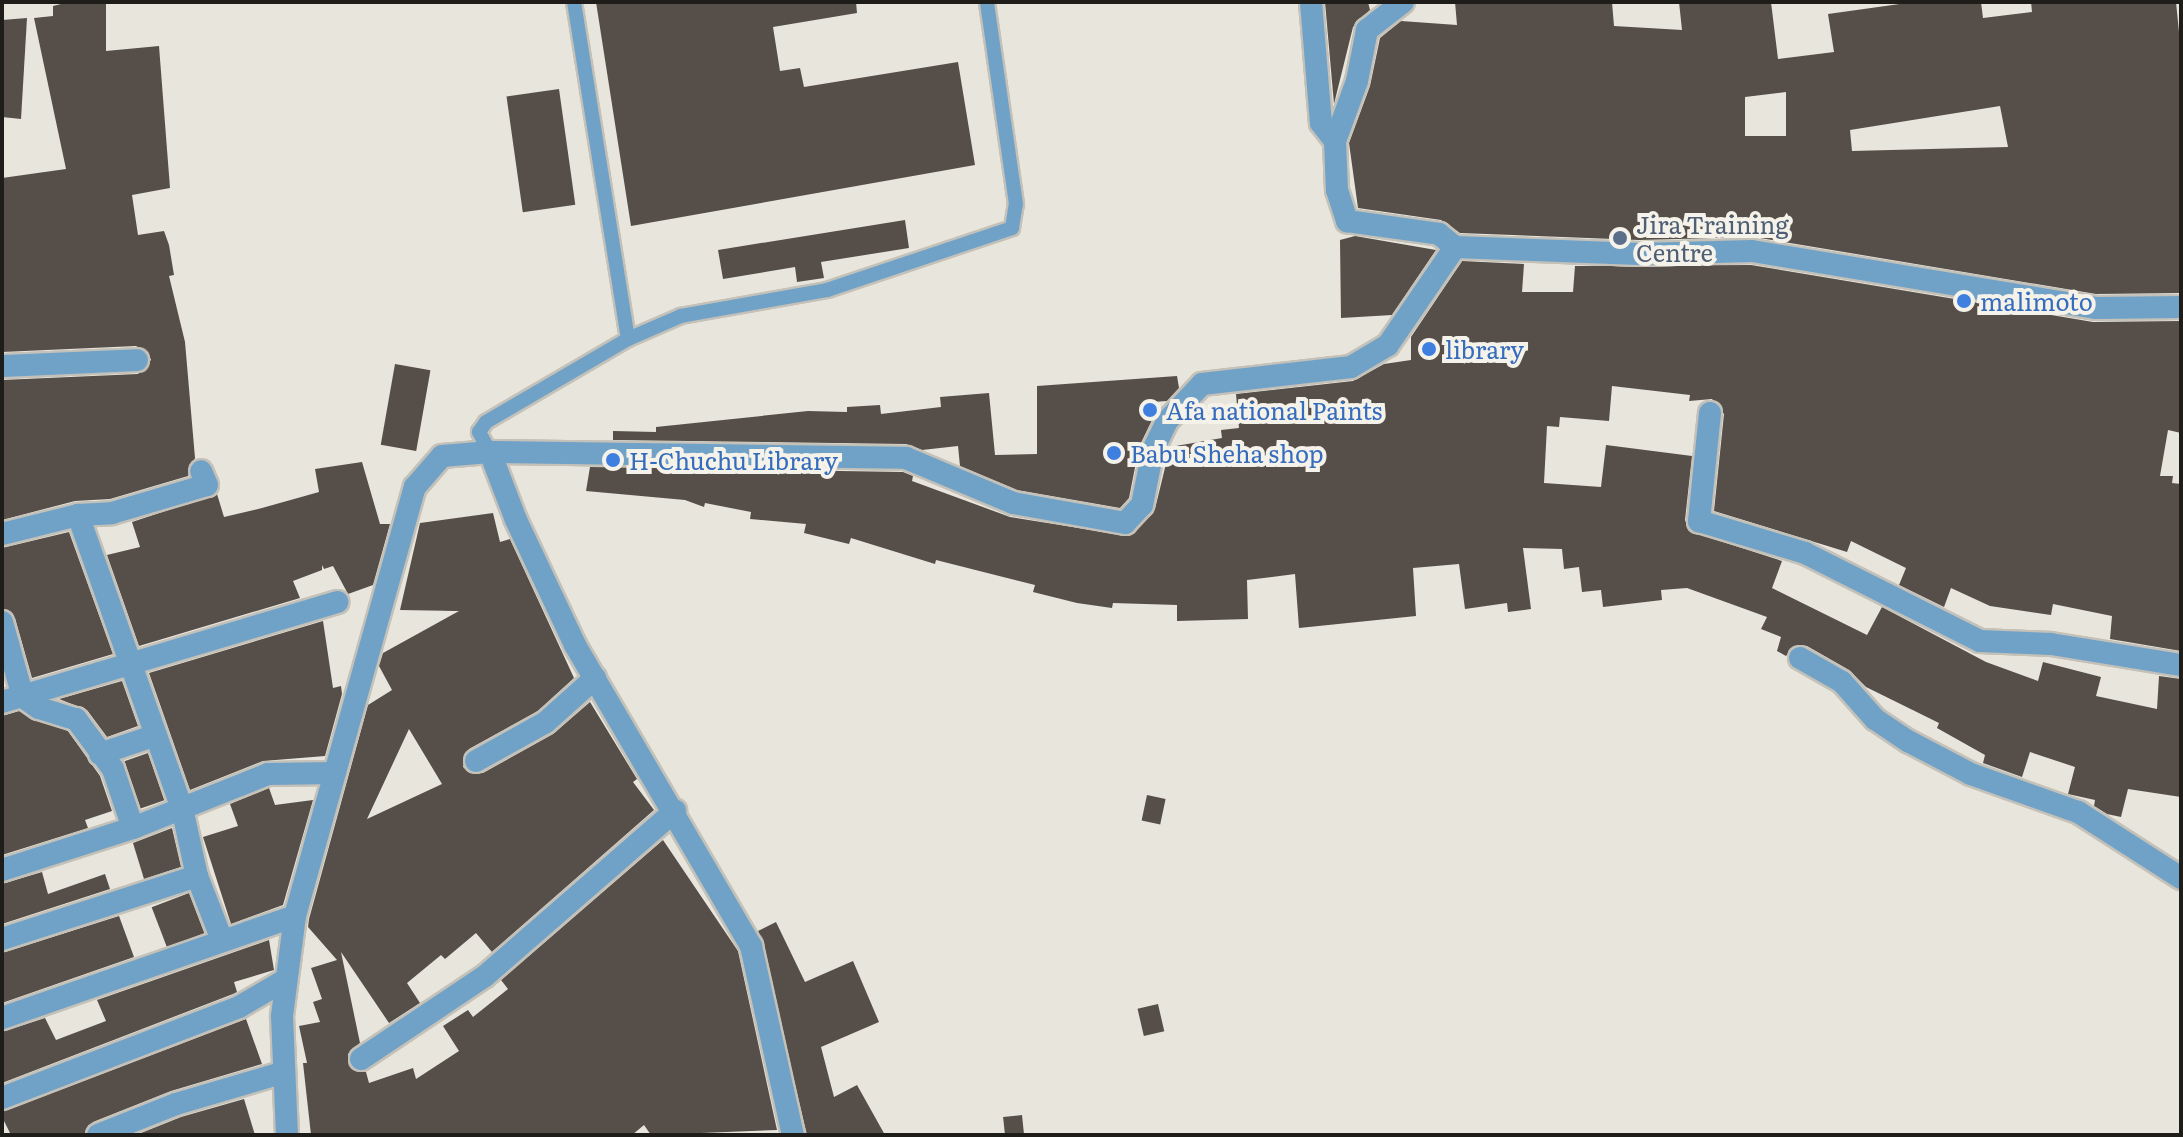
<!DOCTYPE html>
<html>
<head>
<meta charset="utf-8">
<style>
	body { margin:0 }
	#map { position:relative; width:2183px; height:1137px; overflow:hidden; background:#e8e5dc; font-family:Literata,serif }
	div>[style] { position:absolute }
	[style*='--x'] { left:calc(var(--x)*1px); top:calc(var(--y)*1px); width:calc(var(--w)*1px); rotate:calc(var(--a)*1deg) }
	.building>* { inset:0; background:#564f49; transform-origin:0 0 }
	.roads { filter:drop-shadow(2px 0 #c4c1b9) drop-shadow(-2px 0 #c4c1b9) drop-shadow(0 2px #c4c1b9) drop-shadow(0 -2px #c4c1b9) }
	.service>* { height:14px; margin:-7px; padding:0 7px; transform-origin:7px; border-radius:7px; background:#70a2c7 }
	.minor>* { height:22px; margin:-11px; padding:0 11px; transform-origin:11px; border-radius:11px; background:#70a2c7 }
	.dots>* { width:22px; height:22px; translate:-50% -50%; box-sizing:border-box; border:4px solid #f5f2e9; border-radius:50% }
	span { translate:-50% -50%; white-space:nowrap; text-align:center; line-height:1.15; -webkit-text-stroke:8px #f5f2e9; paint-order:stroke }
	.service-label { font-size:24px; color:#4e5e75 }
	.left { translate:0 -50%; text-align:left }
	.shop-label { font-size:24px; color:#366cbe }
	.frame { position:absolute; inset:0; border:4px solid #1e1d1a; pointer-events:none }
</style>
</head>
<body>
<div id="map">
	<div class="building">
		<i style="clip-path:polygon(596px 2px,856px 2px,857px 13px,773px 27px,780px 71px,800px 68px,804px 87px,958px 62px,975px 165px,631px 226px)"></i>
		<i style="clip-path:polygon(1325px 2px,1368px 2px,1370px 10px,1353px 27px,1334px 104px)"></i>
		<i style="clip-path:polygon(evenodd,1455px 2px,1612px 2px,1614px 26px,1682px 30px,1679px 2px,1771px 2px,1778px 59px,1834px 52px,1828px 14px,1914px 2px,1981px 2px,1983px 18px,2032px 12px,2031px 2px,2176px 2px,2181px 52px,2181px 293px,2096px 294px,1754px 237px,1639px 240px,1460px 233px,1441px 220px,1358px 208px,1349px 143px,1370px 86px,1380px 38px,1401px 21px,1457px 25px,1455px 2px,1786px 92px,1786px 136px,1745px 136px,1745px 97px,1786px 92px,1455px 2px,2000px 106px,2008px 147px,1852px 151px,1850px 130px,2000px 106px)"></i>
		<i style="clip-path:polygon(65px 3px,106px 3px,106px 51px,159px 46px,170px 188px,132px 195px,138px 235px,164px 231px,169px 245px,174px 275px,169px 276px,185px 342px,195px 458px,188px 476px,110px 499px,75px 501px,2px 520px,2px 380px,138px 374px,151px 360px,148px 352px,136px 346px,2px 352px,2px 178px,66px 169px,34px 18px,53px 16px,53px 6px)"></i>
		<i style="clip-path:polygon(27px 18px,21px 119px,2px 117px,2px 20px)"></i>
		<i style="left:559px;top:89px;width:117px;height:53px;rotate:82deg"></i>
		<i style="clip-path:polygon(905px 220px,909px 248px,821px 262px,824px 278px,797px 282px,795px 267px,723px 279px,718px 250px)"></i>
		<i style="clip-path:polygon(1355px 236px,1436px 250px,1392px 315px,1341px 318px,1340px 240px)"></i>
		<i style="clip-path:polygon(1462px 261px,1524px 264px,1522px 292px,1573px 292px,1575px 266px,1751px 265px,2093px 322px,2181px 321px,2181px 433px,2168px 430px,2160px 476px,2173px 476px,2172px 483px,2181px 484px,2181px 651px,2110px 639px,2112px 616px,2053px 604px,2051px 615px,1990px 606px,1951px 588px,1944px 607px,1899px 585px,1906px 568px,1851px 541px,1847px 552px,1714px 511px,1724px 414px,1712px 399px,1689px 401px,1690px 395px,1612px 386px,1609px 421px,1560px 417px,1559px 427px,1547px 426px,1544px 483px,1601px 487px,1606px 445px,1692px 456px,1685px 520px,1689px 531px,1782px 561px,1772px 588px,1867px 635px,1882px 607px,1986px 662px,2038px 681px,2043px 662px,2101px 677px,2096px 696px,2157px 709px,2159px 676px,2181px 679px,2181px 797px,2128px 789px,2121px 817px,2107px 814px,2094px 806px,2095px 800px,2068px 794px,2075px 767px,2030px 752px,2022px 777px,1983px 763px,1985px 755px,1937px 728px,1939px 723px,1866px 687px,1849px 670px,1807px 646px,1794px 646px,1786px 656px,1777px 651px,1781px 637px,1761px 629px,1767px 617px,1687px 588px,1661px 590px,1662px 600px,1603px 607px,1601px 590px,1582px 592px,1579px 567px,1564px 569px,1562px 549px,1523px 548px,1531px 609px,1508px 612px,1507px 603px,1465px 609px,1459px 564px,1413px 568px,1416px 616px,1299px 628px,1295px 574px,1247px 580px,1248px 619px,1177px 621px,1177px 605px,1113px 603px,1112px 608px,1077px 603px,1033px 592px,1035px 585px,936px 560px,935px 564px,851px 538px,849px 544px,804px 533px,806px 524px,750px 519px,751px 512px,705px 503px,704px 507px,685px 500px,586px 491px,590px 467px,903px 472px,913px 476px,912px 481px,1010px 517px,1129px 536px,1155px 509px,1170px 447px,1222px 438px,1221px 430px,1239px 428px,1236px 394px,1353px 381px,1384px 364px,1411px 360px,1411px 337px)"></i>
		<i style="left:395px;top:364px;width:36px;height:82px;rotate:10deg"></i>
		<i style="clip-path:polygon(1177px 376px,1179px 388px,1167px 401px,1152px 402px,1153px 418px,1139px 447px,1129px 498px,1120px 508px,1017px 490px,960px 466px,958px 446px,922px 450px,906px 444px,613px 440px,613px 431px,656px 432px,656px 427px,808px 411px,847px 412px,847px 407px,880px 405px,881px 414px,941px 407px,940px 397px,989px 393px,995px 455px,1037px 454px,1037px 386px)"></i>
		<i style="clip-path:polygon(362px 462px,380px 524px,390px 524px,373px 585px,348px 594px,333px 566px,324px 569px,322px 565px,322px 570px,293px 581px,300px 598px,139px 646px,107px 555px,140px 547px,132px 522px,217px 494px,224px 517px,262px 508px,319px 492px,315px 469px)"></i>
		<i style="clip-path:polygon(evenodd,493px 513px,500px 542px,510px 539px,574px 678px,538px 711px,469px 749px,463px 767px,470px 773px,483px 773px,553px 734px,590px 702px,637px 779px,633px 782px,654px 810px,492px 952px,476px 933px,445px 959px,441px 955px,407px 983px,420px 1003px,389px 1023px,341px 952px,360px 1043px,348px 1054px,349px 1066px,366px 1072px,369px 1083px,413px 1068px,416px 1079px,459px 1051px,443px 1026px,468px 1010px,473px 1017px,508px 989px,501px 980px,663px 840px,738px 951px,777px 1130px,651px 1135px,644px 1125px,632px 1135px,311px 1135px,303px 1063px,307px 1063px,299px 1026px,320px 1022px,313px 1002px,322px 999px,311px 968px,337px 960px,308px 927px,309px 919px,368px 705px,392px 690px,379px 666px,383px 653px,459px 611px,400px 610px,420px 523px,493px 513px,409px 729px,442px 784px,367px 819px,409px 729px)"></i>
		<i style="clip-path:polygon(69px 532px,113px 654px,32px 678px,15px 618px,2px 608px,2px 548px)"></i>
		<i style="clip-path:polygon(323px 621px,333px 688px,341px 686px,342px 694px,325px 756px,263px 761px,190px 790px,149px 673px)"></i>
		<i style="clip-path:polygon(122px 681px,138px 726px,107px 737px,87px 710px,59px 699px)"></i>
		<i style="clip-path:polygon(19px 711px,68px 731px,100px 776px,112px 811px,85px 820px,88px 828px,2px 855px,2px 716px)"></i>
		<i style="left:148px;top:753px;width:50px;height:25px;rotate:71deg"></i>
		<i style="clip-path:polygon(269px 788px,275px 805px,313px 800px,283px 905px,231px 924px,203px 837px,238px 826px,230px 804px)"></i>
		<i style="left:1147px;top:795px;width:19px;height:26px;rotate:12deg"></i>
		<i style="clip-path:polygon(172px 828px,181px 867px,144px 879px,133px 843px)"></i>
		<i style="clip-path:polygon(42px 872px,48px 894px,105px 874px,110px 889px,2px 924px,2px 884px)"></i>
		<i style="left:189px;top:893px;width:43px;height:40px;rotate:69deg"></i>
		<i style="clip-path:polygon(119px 916px,134px 957px,2px 1003px,2px 953px)"></i>
		<i style="clip-path:polygon(776px 922px,805px 982px,853px 961px,879px 1022px,821px 1047px,834px 1097px,857px 1085px,885px 1135px,807px 1135px,758px 931px)"></i>
		<i style="clip-path:polygon(269px 940px,274px 970px,234px 982px,237px 992px,233px 994px,2px 1083px,2px 1032px,45px 1018px,56px 1040px,106px 1021px,97px 1000px)"></i>
		<i style="left:1158px;top:1004px;width:28px;height:21px;rotate:77deg"></i>
		<i style="clip-path:polygon(246px 1019px,262px 1064px,171px 1091px,93px 1122px,84px 1135px,11px 1135px,2px 1117px,2px 1112px)"></i>
		<i style="clip-path:polygon(244px 1099px,255px 1135px,136px 1135px,181px 1117px)"></i>
		<i style="left:1022px;top:1115px;width:20px;height:19px;rotate:84deg"></i>
	</div>
	<div class="roads">
		<div class="service">
			<i style="--x:574;--y:2;--w:341;--a:80.9"></i>
			<i style="--x:490;--y:452;--w:23;--a:-119"></i>
			<i style="--x:479;--y:432;--w:12;--a:-55"></i>
			<i style="--x:486;--y:422;--w:164;--a:-30.3"></i>
			<i style="--x:628;--y:339;--w:58;--a:-23.5"></i>
			<i style="--x:681;--y:316;--w:148;--a:-10.1"></i>
			<i style="--x:827;--y:290;--w:195;--a:-18.5"></i>
			<i style="--x:1012;--y:228;--w:24;--a:-81"></i>
			<i style="--x:1016;--y:204;--w:204;--a:-98.2"></i>
		</div>
		<div class="minor">
			<i style="--x:1311;--y:2;--w:121;--a:85.3"></i>
			<i style="--x:1321;--y:123;--w:23;--a:52"></i>
			<i style="--x:1403;--y:2;--w:46;--a:142.1"></i>
			<i style="--x:1367;--y:30;--w:52;--a:101.1"></i>
			<i style="--x:1357;--y:81;--w:64;--a:110.1"></i>
			<i style="--x:1335;--y:141;--w:49;--a:87.7"></i>
			<i style="--x:1337;--y:190;--w:33;--a:72"></i>
			<i style="--x:1347;--y:221;--w:93;--a:8"></i>
			<i style="--x:1439;--y:234;--w:21;--a:39"></i>
			<i style="--x:2;--y:366;--w:135;--a:-2.5"></i>
			<i style="--x:1710;--y:413;--w:109;--a:95.8"></i>
			<i style="--x:1699;--y:521;--w:111;--a:16.8"></i>
			<i style="--x:1805;--y:553;--w:196;--a:26.7"></i>
			<i style="--x:1980;--y:641;--w:71;--a:2.4"></i>
			<i style="--x:2051;--y:644;--w:132;--a:9.2"></i>
			<i style="--x:490;--y:452;--w:416;--a:0.8"></i>
			<i style="--x:906;--y:458;--w:116;--a:22.8"></i>
			<i style="--x:1013;--y:503;--w:114;--a:10.1"></i>
			<i style="--x:1125;--y:523;--w:25;--a:-47"></i>
			<i style="--x:1142;--y:505;--w:56;--a:-78.7"></i>
			<i style="--x:1153;--y:450;--w:32;--a:-64"></i>
			<i style="--x:1167;--y:421;--w:51;--a:-46.6"></i>
			<i style="--x:1202;--y:384;--w:150;--a:-6.5"></i>
			<i style="--x:1351;--y:367;--w:43;--a:-30.7"></i>
			<i style="--x:1388;--y:345;--w:119;--a:-55.6"></i>
			<i style="--x:1455;--y:247;--w:184;--a:2.2"></i>
			<i style="--x:1639;--y:254;--w:113;--a:-1.5"></i>
			<i style="--x:1752;--y:251;--w:348;--a:9.4"></i>
			<i style="--x:2095;--y:308;--w:86;--a:-0.7"></i>
			<i style="--x:78;--y:515;--w:311;--a:70.5"></i>
			<i style="--x:182;--y:808;--w:70;--a:77.6"></i>
			<i style="--x:197;--y:876;--w:69;--a:68.7"></i>
			<i style="--x:2;--y:534;--w:78;--a:-14"></i>
			<i style="--x:78;--y:515;--w:34;--a:-3"></i>
			<i style="--x:112;--y:513;--w:99;--a:-16.4"></i>
			<i style="--x:207;--y:485;--w:15;--a:-113"></i>
			<i style="--x:2;--y:622;--w:78;--a:74.4"></i>
			<i style="--x:23;--y:697;--w:19;--a:35"></i>
			<i style="--x:39;--y:708;--w:39;--a:17"></i>
			<i style="--x:76;--y:719;--w:62;--a:53.5"></i>
			<i style="--x:113;--y:769;--w:62;--a:71.3"></i>
			<i style="--x:1800;--y:658;--w:48;--a:29.7"></i>
			<i style="--x:1842;--y:682;--w:50;--a:48.3"></i>
			<i style="--x:1875;--y:719;--w:40;--a:34"></i>
			<i style="--x:1908;--y:741;--w:71;--a:27.6"></i>
			<i style="--x:1971;--y:774;--w:114;--a:19.6"></i>
			<i style="--x:2078;--y:812;--w:122;--a:32.7"></i>
			<i style="--x:2;--y:702;--w:350;--a:-16.6"></i>
			<i style="--x:100;--y:754;--w:59;--a:-18.7"></i>
			<i style="--x:476;--y:761;--w:80;--a:-29.1"></i>
			<i style="--x:546;--y:722;--w:66;--a:-41.9"></i>
			<i style="--x:2;--y:870;--w:138;--a:-17.8"></i>
			<i style="--x:133;--y:828;--w:145;--a:-21.8"></i>
			<i style="--x:268;--y:774;--w:66;--a:-0.9"></i>
			<i style="--x:2;--y:939;--w:205;--a:-17.9"></i>
			<i style="--x:2;--y:1018;--w:310;--a:-19.2"></i>
			<i style="--x:361;--y:1059;--w:149;--a:-33.8"></i>
			<i style="--x:485;--y:976;--w:252;--a:-41"></i>
			<i style="--x:2;--y:1098;--w:254;--a:-21"></i>
			<i style="--x:239;--y:1007;--w:53;--a:-30.4"></i>
			<i style="--x:98;--y:1135;--w:84;--a:-21.7"></i>
			<i style="--x:176;--y:1104;--w:109;--a:-16.4"></i>
			<i style="--x:287;--y:1135;--w:119;--a:-92.4"></i>
			<i style="--x:282;--y:1016;--w:101;--a:-82.6"></i>
			<i style="--x:295;--y:916;--w:445;--a:-74.4"></i>
			<i style="--x:415;--y:487;--w:41;--a:-48.9"></i>
			<i style="--x:442;--y:456;--w:48;--a:-4.8"></i>
			<i style="--x:490;--y:452;--w:73;--a:69.1"></i>
			<i style="--x:516;--y:520;--w:138;--a:64.7"></i>
			<i style="--x:575;--y:645;--w:349;--a:59.7"></i>
			<i style="--x:751;--y:946;--w:194;--a:77.5"></i>
		</div>
	</div>
	<div class="dots">
		<i style="left:1620px;top:238px;background:#5c6f8a"></i>
		<i style="left:1964px;top:301px;background:#3f7fe0"></i>
		<i style="left:1429px;top:349px;background:#3f7fe0"></i>
		<i style="left:1150px;top:410px;background:#3f7fe0"></i>
		<i style="left:1114px;top:453px;background:#3f7fe0"></i>
		<i style="left:613px;top:460px;background:#3f7fe0"></i>
	</div>
	<div class="service-label">
		<span class="left" style="left:1636px;top:238px">Jira Training<br>Centre</span>
	</div>
	<div class="shop-label">
		<span class="left" style="left:1980px;top:301px">malimoto</span>
		<span class="left" style="left:1445px;top:349px">library</span>
		<span class="left" style="left:1166px;top:410px">Afa national Paints</span>
		<span class="left" style="left:1130px;top:453px">Babu Sheha shop</span>
		<span class="left" style="left:629px;top:460px">H-Chuchu Library</span>
	</div>
	<div class="frame"></div>
</div>
</body>
</html>
